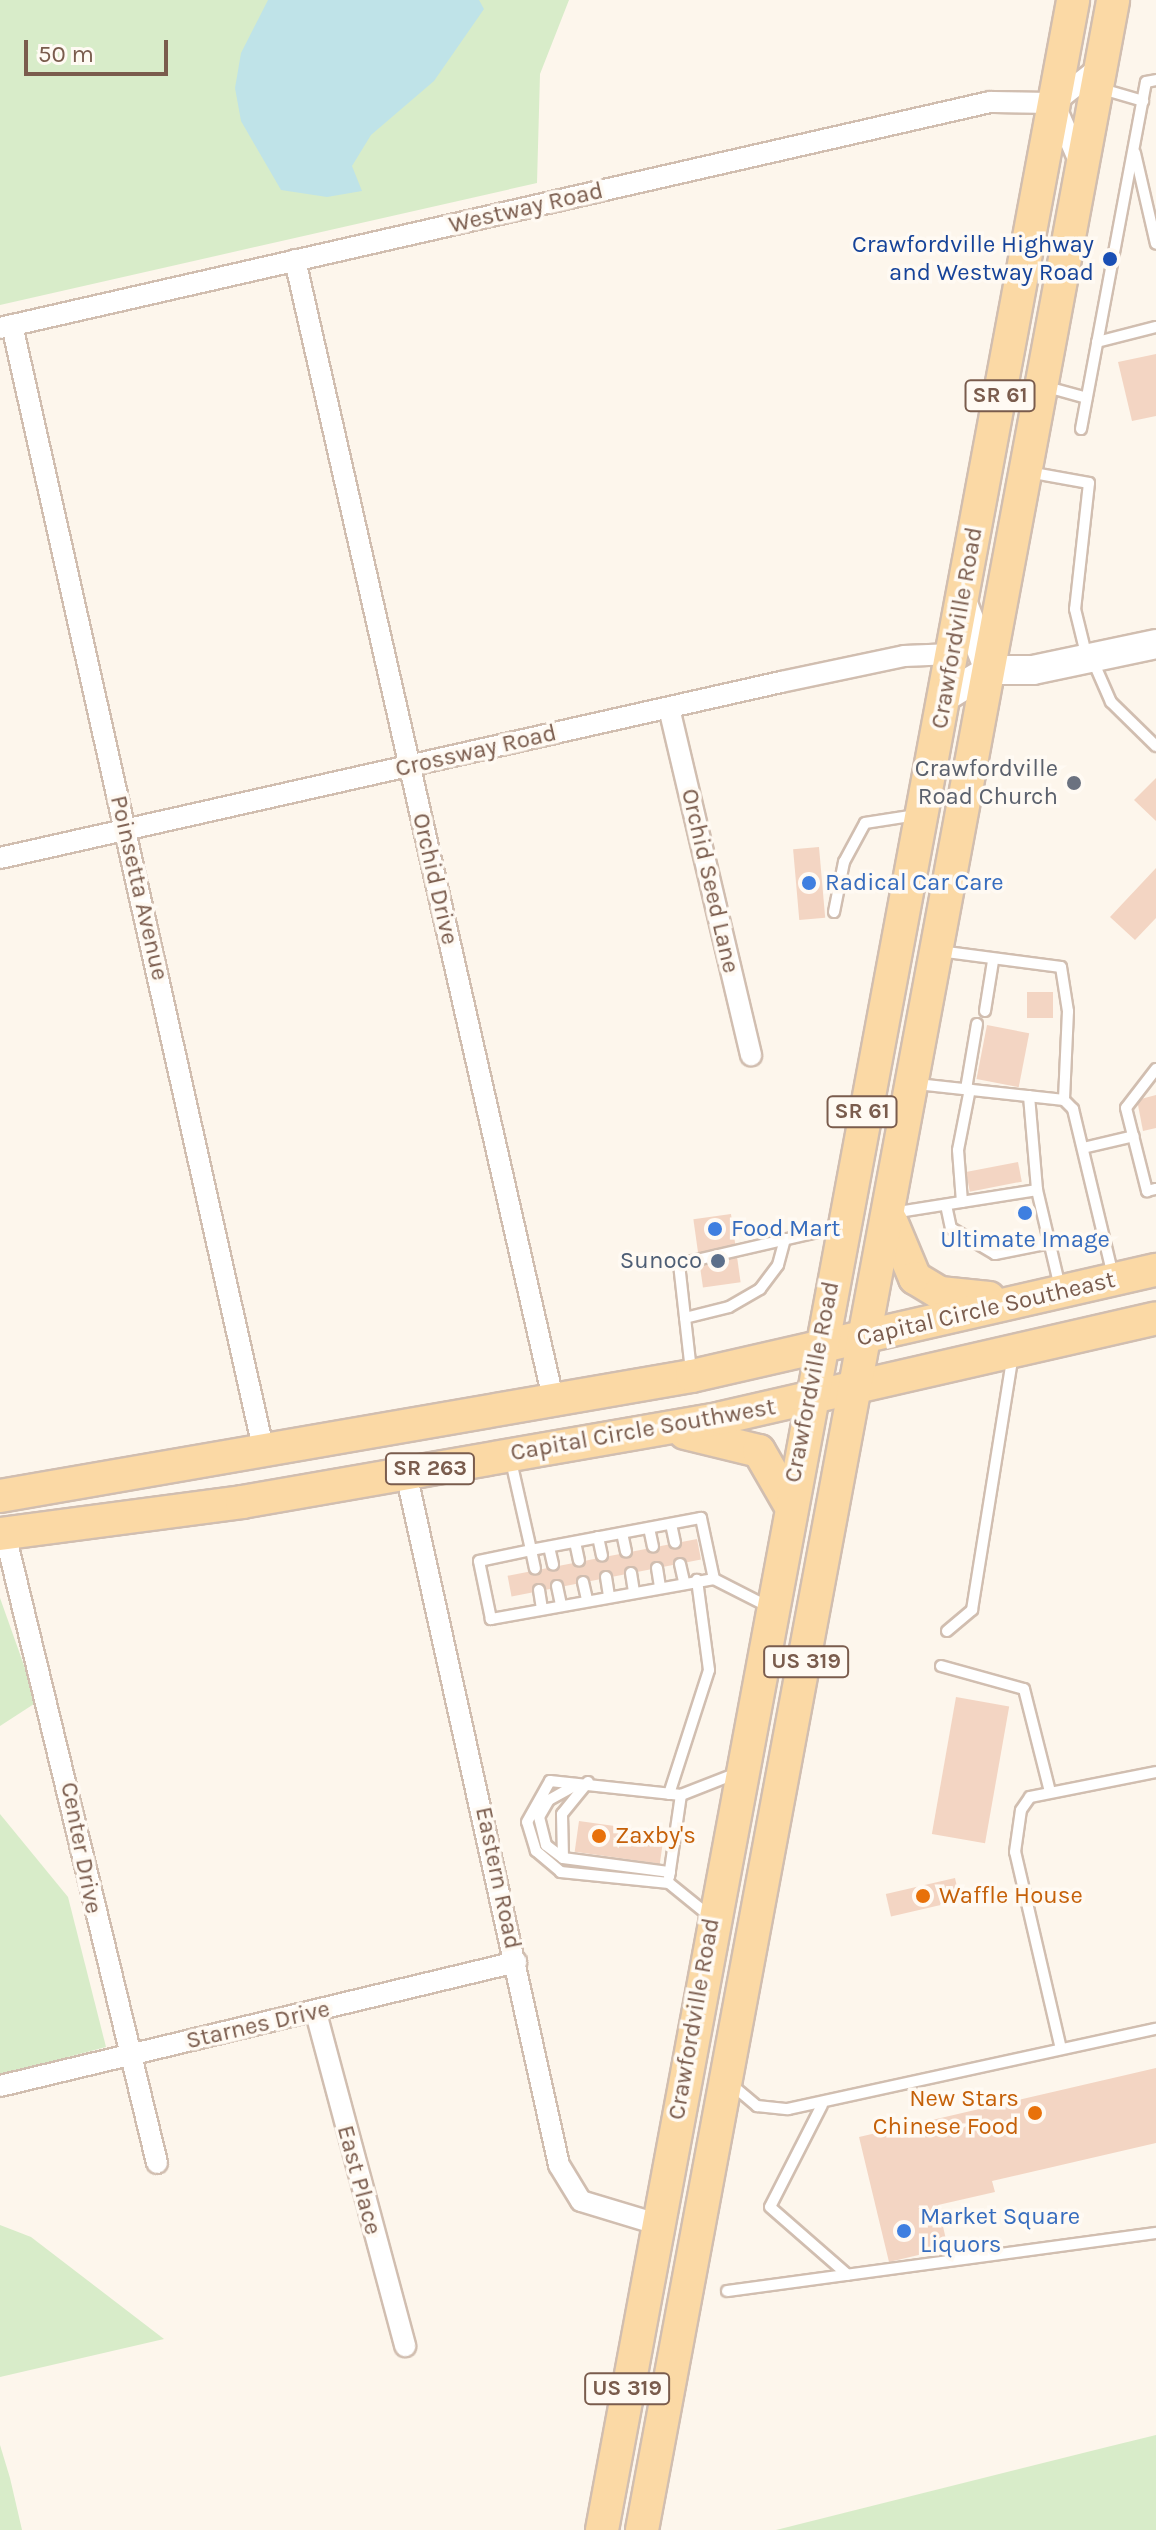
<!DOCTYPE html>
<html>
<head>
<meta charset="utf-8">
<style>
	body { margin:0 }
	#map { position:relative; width:1156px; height:2530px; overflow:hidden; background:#fdf6ec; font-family:Karla,sans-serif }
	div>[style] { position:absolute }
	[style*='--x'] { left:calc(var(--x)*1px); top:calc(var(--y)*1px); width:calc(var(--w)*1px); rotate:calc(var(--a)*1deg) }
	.green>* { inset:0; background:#d8ecc9 }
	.water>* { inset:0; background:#bfe3e8 }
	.building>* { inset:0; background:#f3d5c3; transform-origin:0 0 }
	.roads { filter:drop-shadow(2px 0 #d1beb0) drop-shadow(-2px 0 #d1beb0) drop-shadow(0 2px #d1beb0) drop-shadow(0 -2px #d1beb0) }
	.lane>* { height:10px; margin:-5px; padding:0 5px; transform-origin:5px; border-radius:5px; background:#fff }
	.street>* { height:20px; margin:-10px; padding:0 10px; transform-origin:10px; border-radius:10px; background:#fff }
	.secondary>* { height:28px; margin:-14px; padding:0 14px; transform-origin:14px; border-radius:14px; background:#fff }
	.primary>* { height:32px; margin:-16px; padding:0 16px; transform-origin:16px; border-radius:16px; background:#fbd9a5 }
	.dots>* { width:22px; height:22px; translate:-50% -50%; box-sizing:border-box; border:4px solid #fffaf3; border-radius:50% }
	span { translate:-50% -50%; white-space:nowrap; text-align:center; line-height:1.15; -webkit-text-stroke:7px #fffaf3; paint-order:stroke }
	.shield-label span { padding:2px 6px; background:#fffaf3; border:2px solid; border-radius:6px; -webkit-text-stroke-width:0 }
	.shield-label { font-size:22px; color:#7a5c4d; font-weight:700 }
	.street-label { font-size:24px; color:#7a5c4d }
	.transit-label { font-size:24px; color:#164399 }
	.right { translate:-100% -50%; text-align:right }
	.worship-label { font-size:24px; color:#5b616d }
	.shop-label { font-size:24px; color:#366cbe }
	.left { translate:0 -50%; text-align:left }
	.service-label { font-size:24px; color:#4e5e75 }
	.food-label { font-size:24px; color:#c56008 }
	.scale { position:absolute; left:24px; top:40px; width:144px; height:36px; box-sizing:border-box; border:4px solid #7a5c4d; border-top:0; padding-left:10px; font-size:24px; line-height:28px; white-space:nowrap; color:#7a5c4d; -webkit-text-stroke:6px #fffaf3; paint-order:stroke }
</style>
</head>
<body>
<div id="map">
	<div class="green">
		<i style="clip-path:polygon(0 0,569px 0,540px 74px,537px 183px,0 305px)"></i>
		<i style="clip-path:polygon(0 1598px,37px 1702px,0 1726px)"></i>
		<i style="clip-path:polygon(0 1814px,68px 1897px,106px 2047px,0 2075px)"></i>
		<i style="clip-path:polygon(0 2225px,31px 2237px,164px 2339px,0 2377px)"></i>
		<i style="clip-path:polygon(1156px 2435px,1156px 2530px,776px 2530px,1103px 2448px)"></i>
		<i style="clip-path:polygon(0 2445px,10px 2478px,22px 2530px,0 2530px)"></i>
	</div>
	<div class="water">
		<i style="clip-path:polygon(268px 0,479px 0,484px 9px,434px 81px,371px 135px,352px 166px,362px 191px,327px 197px,281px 190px,241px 121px,235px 88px,241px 53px)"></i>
	</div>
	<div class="building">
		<i style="clip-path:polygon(1156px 354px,1156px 416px,1132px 421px,1118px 362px)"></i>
		<i style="clip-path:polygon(1156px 778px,1156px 821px,1134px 800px)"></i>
		<i style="left:819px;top:847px;width:71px;height:26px;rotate:85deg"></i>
		<i style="clip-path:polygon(1156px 868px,1156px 918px,1135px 940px,1110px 917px)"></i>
		<i style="left:1027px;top:992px;width:26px;height:26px"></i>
		<i style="left:987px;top:1025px;width:43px;height:55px;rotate:11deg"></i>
		<i style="clip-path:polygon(1156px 1095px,1156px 1128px,1143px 1131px,1137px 1100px)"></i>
		<i style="left:1018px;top:1162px;width:20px;height:53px;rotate:79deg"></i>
		<i style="left:731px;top:1214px;width:69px;height:38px;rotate:82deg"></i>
		<i style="left:697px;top:1539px;width:21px;height:193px;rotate:79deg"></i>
		<i style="left:956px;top:1697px;width:54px;height:139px;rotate:10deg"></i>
		<i style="left:579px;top:1821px;width:86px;height:31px;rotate:8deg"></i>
		<i style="left:955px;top:1878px;width:23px;height:71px;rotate:77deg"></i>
		<i style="clip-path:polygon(1156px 2068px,1156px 2143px,992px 2181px,995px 2192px,938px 2205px,948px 2248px,889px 2262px,859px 2137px)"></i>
	</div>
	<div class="roads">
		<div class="lane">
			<i style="--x:1102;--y:89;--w:43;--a:16.3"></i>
			<i style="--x:1135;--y:153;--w:93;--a:77"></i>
			<i style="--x:1097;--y:342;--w:61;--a:-14.3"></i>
			<i style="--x:1047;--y:387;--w:41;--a:15.4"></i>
			<i style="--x:1081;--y:429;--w:353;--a:-79.4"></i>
			<i style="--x:1146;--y:82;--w:10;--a:-11"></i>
			<i style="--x:1028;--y:472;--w:62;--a:10.2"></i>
			<i style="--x:1089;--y:483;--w:127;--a:96.3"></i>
			<i style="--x:1075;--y:609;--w:50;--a:76.2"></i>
			<i style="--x:1093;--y:661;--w:45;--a:66.3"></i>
			<i style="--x:1111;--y:702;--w:63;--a:44.4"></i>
			<i style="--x:834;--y:912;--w:51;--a:-78.7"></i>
			<i style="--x:844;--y:862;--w:44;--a:-61.7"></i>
			<i style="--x:865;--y:823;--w:52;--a:-8.9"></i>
			<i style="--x:939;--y:951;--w:123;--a:7.5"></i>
			<i style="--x:1061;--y:967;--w:45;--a:81"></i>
			<i style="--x:1068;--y:1011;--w:89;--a:92.6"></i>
			<i style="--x:985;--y:1011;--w:51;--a:-80.9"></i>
			<i style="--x:1156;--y:1069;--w:49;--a:127.6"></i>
			<i style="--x:1126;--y:1108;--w:86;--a:75.8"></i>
			<i style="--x:1147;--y:1191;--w:9;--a:-13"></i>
			<i style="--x:917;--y:1084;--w:148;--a:6.2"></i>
			<i style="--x:1064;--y:1100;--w:13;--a:45"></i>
			<i style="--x:1073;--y:1109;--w:171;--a:76.5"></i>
			<i style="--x:966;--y:1089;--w:66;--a:-80.4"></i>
			<i style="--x:1029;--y:1096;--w:94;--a:85.1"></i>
			<i style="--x:1037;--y:1190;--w:100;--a:76.7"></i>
			<i style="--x:1083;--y:1148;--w:52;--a:-13.2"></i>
			<i style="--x:962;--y:1202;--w:52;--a:-94.4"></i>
			<i style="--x:958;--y:1150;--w:62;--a:-78.9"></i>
			<i style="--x:946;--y:1205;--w:24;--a:78"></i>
			<i style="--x:951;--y:1228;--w:51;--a:30.6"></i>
			<i style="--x:995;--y:1254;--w:56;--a:-11.3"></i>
			<i style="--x:892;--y:1213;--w:147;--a:-9"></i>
			<i style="--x:685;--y:1318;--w:45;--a:-14"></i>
			<i style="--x:729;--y:1307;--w:36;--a:-30"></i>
			<i style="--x:760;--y:1289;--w:30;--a:-53"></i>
			<i style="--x:778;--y:1265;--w:27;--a:-75"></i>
			<i style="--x:691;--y:1371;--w:108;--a:-96.4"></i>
			<i style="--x:679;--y:1264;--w:164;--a:-13"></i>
			<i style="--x:511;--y:1461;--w:91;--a:77.3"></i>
			<i style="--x:531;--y:1550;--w:173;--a:-10.7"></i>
			<i style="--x:701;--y:1518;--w:62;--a:78"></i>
			<i style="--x:714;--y:1579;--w:227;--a:169.8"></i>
			<i style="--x:491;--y:1619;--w:59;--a:-101.7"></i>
			<i style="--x:479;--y:1561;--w:53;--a:-11.9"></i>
			<i style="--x:531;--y:1550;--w:19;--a:78"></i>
			<i style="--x:671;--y:1524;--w:19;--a:78"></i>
			<i style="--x:649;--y:1528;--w:19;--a:78"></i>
			<i style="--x:622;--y:1533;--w:19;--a:78"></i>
			<i style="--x:598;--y:1537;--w:19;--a:78"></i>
			<i style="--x:575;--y:1542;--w:19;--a:78"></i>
			<i style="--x:549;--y:1547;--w:18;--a:77"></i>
			<i style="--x:680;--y:1564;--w:18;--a:77"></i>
			<i style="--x:657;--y:1568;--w:18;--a:81"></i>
			<i style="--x:631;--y:1573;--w:18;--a:81"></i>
			<i style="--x:606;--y:1577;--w:19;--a:81"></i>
			<i style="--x:714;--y:1579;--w:62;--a:27"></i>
			<i style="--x:583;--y:1582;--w:18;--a:77"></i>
			<i style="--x:557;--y:1586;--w:19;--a:78"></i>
			<i style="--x:539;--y:1590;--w:18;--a:81"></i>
			<i style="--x:947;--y:1631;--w:33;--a:-40"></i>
			<i style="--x:972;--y:1610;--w:258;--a:-80.9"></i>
			<i style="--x:941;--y:1666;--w:86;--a:15.5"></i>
			<i style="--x:1024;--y:1689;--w:106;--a:75.8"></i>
			<i style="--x:588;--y:1782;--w:41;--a:129.1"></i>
			<i style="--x:562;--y:1814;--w:44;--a:88.7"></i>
			<i style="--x:563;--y:1858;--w:108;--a:7.5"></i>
			<i style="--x:669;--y:1794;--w:130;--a:-72.1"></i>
			<i style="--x:709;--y:1670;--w:91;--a:-97.6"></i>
			<i style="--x:563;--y:1858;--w:21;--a:-143"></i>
			<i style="--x:546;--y:1845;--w:29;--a:-104"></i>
			<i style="--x:539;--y:1817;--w:20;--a:-60"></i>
			<i style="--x:549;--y:1800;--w:29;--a:-29"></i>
			<i style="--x:669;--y:1877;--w:83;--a:-81.7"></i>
			<i style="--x:712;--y:1918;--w:55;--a:-140.9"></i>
			<i style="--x:669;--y:1883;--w:109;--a:-174.2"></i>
			<i style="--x:561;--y:1872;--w:33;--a:-140"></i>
			<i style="--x:536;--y:1851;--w:30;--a:-107"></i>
			<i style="--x:527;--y:1822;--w:47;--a:-60.7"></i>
			<i style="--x:550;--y:1781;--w:132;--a:6.1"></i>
			<i style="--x:681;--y:1795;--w:60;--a:-21.4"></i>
			<i style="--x:1061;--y:2049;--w:202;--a:-103.1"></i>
			<i style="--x:1015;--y:1852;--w:42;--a:-81.9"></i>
			<i style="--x:1021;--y:1810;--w:16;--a:-55"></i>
			<i style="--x:1030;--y:1797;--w:128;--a:-11.2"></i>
			<i style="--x:732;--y:2085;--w:33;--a:40"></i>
			<i style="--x:757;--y:2106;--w:31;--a:6"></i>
			<i style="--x:788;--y:2109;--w:377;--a:-12.3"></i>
			<i style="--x:822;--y:2105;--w:114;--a:117"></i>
			<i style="--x:770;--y:2207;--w:103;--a:41.1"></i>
			<i style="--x:727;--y:2291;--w:433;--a:-7.7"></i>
		</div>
		<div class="street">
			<i style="--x:1054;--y:103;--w:63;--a:66.7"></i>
			<i style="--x:1054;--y:103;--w:60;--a:-38.2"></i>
			<i style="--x:295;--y:260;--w:1172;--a:77.23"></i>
			<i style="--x:12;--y:325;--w:1155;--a:77.4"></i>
			<i style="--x:0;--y:328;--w:1015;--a:-12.86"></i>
			<i style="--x:990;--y:102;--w:64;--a:0.9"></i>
			<i style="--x:669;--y:708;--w:357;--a:76.7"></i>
			<i style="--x:0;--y:858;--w:801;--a:-12.7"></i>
			<i style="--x:781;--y:682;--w:126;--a:-11.9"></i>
			<i style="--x:904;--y:656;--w:49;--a:-2.3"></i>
			<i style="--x:406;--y:1473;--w:709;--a:77.53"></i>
			<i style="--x:559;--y:2165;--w:42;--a:58.6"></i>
			<i style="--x:581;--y:2201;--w:79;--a:16.8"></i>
			<i style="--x:5;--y:1534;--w:647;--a:76.41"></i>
			<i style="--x:316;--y:2013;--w:345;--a:75"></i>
			<i style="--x:0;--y:2086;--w:531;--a:-13.51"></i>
		</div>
		<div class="secondary">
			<i style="--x:962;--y:601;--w:74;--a:68.6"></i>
			<i style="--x:945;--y:697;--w:52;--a:-31.5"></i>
			<i style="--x:989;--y:670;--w:44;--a:0"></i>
			<i style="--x:1033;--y:670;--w:126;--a:-11.9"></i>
		</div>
		<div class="primary">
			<i style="--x:891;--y:1221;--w:62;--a:67.2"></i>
			<i style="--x:915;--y:1278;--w:29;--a:31"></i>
			<i style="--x:940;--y:1293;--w:49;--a:5.8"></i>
			<i style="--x:685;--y:1433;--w:76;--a:13.7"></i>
			<i style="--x:759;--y:1451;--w:60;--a:60"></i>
			<i style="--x:0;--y:1496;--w:702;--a:-9.84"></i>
			<i style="--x:692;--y:1376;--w:476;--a:-12.9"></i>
			<i style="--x:0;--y:1534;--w:244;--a:-7.5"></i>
			<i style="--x:242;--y:1502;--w:486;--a:-9.9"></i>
			<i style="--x:721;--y:1418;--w:446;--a:-12.9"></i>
			<i style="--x:602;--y:2530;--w:2573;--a:-79.45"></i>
			<i style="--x:642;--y:2530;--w:2573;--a:-79.45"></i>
		</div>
	</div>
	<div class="dots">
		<i style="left:1110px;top:259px;background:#1a4fb4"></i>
		<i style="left:1074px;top:783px;background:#6b7280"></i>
		<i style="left:809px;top:883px;background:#3f7fe0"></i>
		<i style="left:1025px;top:1213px;background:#3f7fe0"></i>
		<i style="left:715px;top:1229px;background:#3f7fe0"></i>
		<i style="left:718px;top:1261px;background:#5c6f8a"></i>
		<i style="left:599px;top:1836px;background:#e8710a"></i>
		<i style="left:923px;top:1896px;background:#e8710a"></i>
		<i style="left:1035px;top:2113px;background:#e8710a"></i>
		<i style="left:904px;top:2231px;background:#3f7fe0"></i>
	</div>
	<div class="shield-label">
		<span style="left:1000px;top:396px">SR 61</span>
		<span style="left:862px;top:1112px">SR 61</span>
		<span style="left:430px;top:1469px">SR 263</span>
		<span style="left:806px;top:1662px">US 319</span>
		<span style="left:627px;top:2389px">US 319</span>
	</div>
	<div class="street-label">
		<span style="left:526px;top:208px;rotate:-13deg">Westway Road</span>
		<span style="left:957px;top:628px;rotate:-80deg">Crawfordville Road</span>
		<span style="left:476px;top:751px;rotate:-13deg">Crossway Road</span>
		<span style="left:435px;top:879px;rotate:77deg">Orchid Drive</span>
		<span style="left:710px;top:881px;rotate:77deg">Orchid Seed Lane</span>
		<span style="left:139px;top:888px;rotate:77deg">Poinsetta Avenue</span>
		<span style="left:986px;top:1309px;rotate:-13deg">Capital Circle Southeast</span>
		<span style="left:812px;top:1382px;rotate:-79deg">Crawfordville Road</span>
		<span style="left:643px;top:1430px;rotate:-10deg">Capital Circle Southwest</span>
		<span style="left:81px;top:1848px;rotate:79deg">Center Drive</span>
		<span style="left:498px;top:1878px;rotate:78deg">Eastern Road</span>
		<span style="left:694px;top:2019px;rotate:-80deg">Crawfordville Road</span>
		<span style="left:258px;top:2025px;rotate:-13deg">Starnes Drive</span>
		<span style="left:359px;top:2180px;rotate:75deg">East Place</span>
	</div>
	<div class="transit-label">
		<span class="right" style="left:1094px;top:259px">Crawfordville Highway<br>and Westway Road</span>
	</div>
	<div class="worship-label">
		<span class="right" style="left:1058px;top:783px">Crawfordville<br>Road Church</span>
	</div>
	<div class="shop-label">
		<span class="left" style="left:825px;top:883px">Radical Car Care</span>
		<span class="left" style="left:731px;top:1229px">Food Mart</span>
		<span style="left:1025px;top:1240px">Ultimate Image</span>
		<span class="left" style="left:920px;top:2231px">Market Square<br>Liquors</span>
	</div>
	<div class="service-label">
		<span class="right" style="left:702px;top:1261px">Sunoco</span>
	</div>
	<div class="food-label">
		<span class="left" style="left:615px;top:1836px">Zaxby's</span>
		<span class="left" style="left:939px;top:1896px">Waffle House</span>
		<span class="right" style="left:1019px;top:2113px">New Stars<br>Chinese Food</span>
	</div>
	<div class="scale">50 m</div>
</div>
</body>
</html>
